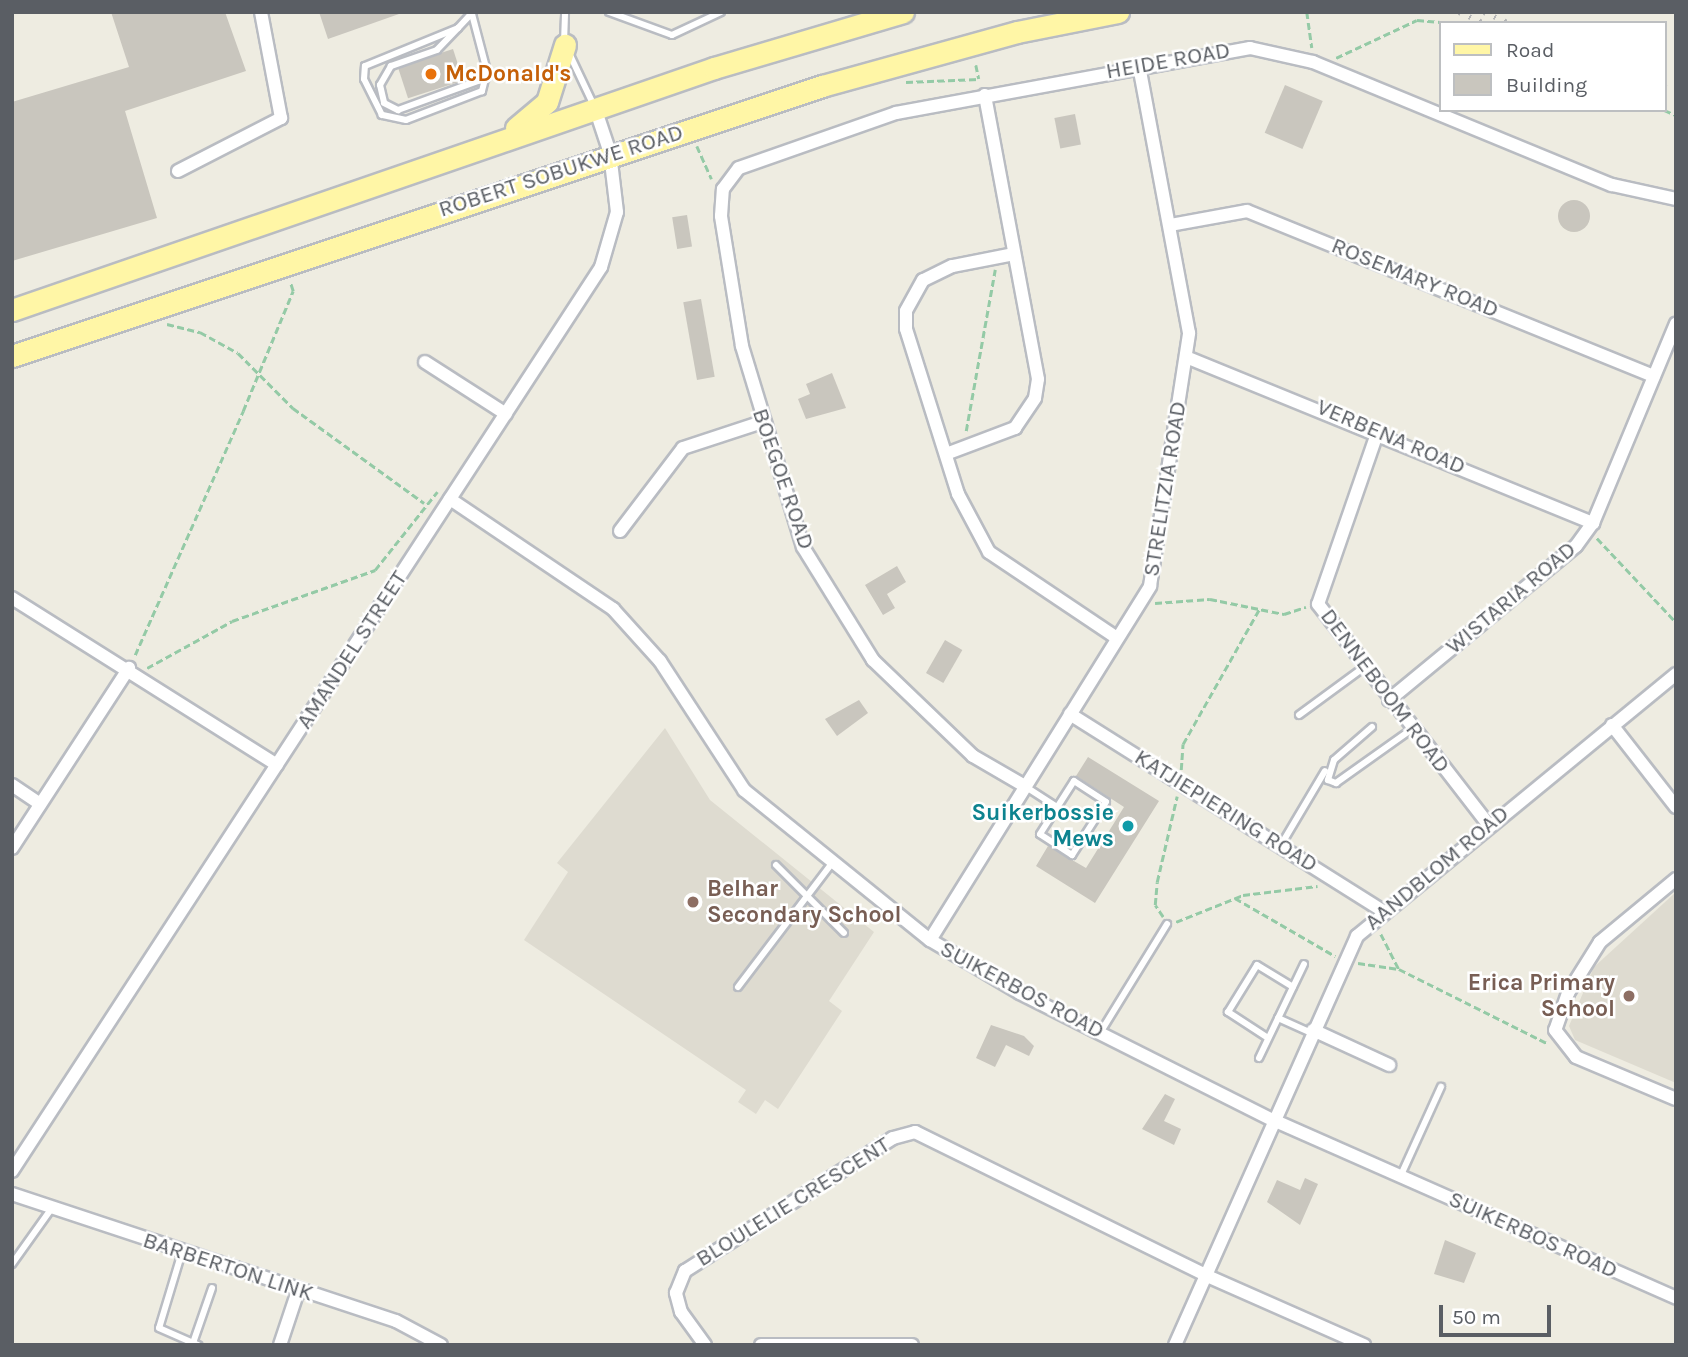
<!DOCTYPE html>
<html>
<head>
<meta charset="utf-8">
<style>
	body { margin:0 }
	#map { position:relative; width:1688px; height:1357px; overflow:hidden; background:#eeece1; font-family:Karla,sans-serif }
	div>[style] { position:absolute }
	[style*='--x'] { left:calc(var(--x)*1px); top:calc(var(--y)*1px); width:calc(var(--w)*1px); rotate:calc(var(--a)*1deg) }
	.education>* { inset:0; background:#dedbd0 }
	.building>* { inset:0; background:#c9c6be; transform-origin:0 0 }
	.round { border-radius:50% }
	.path>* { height:2.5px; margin-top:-1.25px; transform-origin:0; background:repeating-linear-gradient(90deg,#94caa6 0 7px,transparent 0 10.5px) }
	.roads { filter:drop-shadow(2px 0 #b9bcc2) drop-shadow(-2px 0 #b9bcc2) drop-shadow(0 2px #b9bcc2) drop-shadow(0 -2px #b9bcc2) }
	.service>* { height:6px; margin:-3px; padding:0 3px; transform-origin:3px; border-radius:3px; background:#fff }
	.minor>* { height:12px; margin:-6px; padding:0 6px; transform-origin:6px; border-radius:6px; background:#fff }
	.primary>* { height:21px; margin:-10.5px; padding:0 10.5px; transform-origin:10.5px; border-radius:10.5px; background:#fff6a6 }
	.rail>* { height:4.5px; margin-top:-2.25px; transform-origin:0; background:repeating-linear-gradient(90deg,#b5b6b7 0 2px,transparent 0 11px) }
	.dots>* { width:19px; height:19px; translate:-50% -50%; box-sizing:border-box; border:4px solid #fff; border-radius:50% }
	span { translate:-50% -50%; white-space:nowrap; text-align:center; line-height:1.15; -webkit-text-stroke:5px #fff; paint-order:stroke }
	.street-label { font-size:23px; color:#5a5e64 }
	.food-label { font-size:23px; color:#c56008; font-weight:700 }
	.left { translate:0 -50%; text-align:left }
	.culture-label { font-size:23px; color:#0d838f; font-weight:700 }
	.right { translate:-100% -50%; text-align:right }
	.education-label { font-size:23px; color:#785e54; font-weight:700 }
	.frame { position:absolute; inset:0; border:14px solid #5a5e64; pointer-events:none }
	.legend { position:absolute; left:1439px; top:21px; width:228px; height:91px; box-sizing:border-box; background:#fff; border:2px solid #bdbfc1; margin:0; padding:9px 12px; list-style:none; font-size:21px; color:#5a5e64 }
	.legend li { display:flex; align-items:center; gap:14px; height:35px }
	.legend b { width:35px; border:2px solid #bdbfc1 }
	.scale { position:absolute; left:1439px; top:1305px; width:112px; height:32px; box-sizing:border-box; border:4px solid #5a5e64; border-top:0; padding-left:9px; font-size:21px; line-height:24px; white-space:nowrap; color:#5a5e64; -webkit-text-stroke:5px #fff; paint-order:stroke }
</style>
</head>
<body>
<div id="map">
	<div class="education">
		<i style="clip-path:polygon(665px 728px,710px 800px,874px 932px,829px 1001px,842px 1011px,778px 1109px,765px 1100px,756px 1114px,738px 1102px,746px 1090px,524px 940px,568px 872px,557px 863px)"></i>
		<i style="clip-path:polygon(1676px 892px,1676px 1083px,1575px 1040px,1569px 1026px,1594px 967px)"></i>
	</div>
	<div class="building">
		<i style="clip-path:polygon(111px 12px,225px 12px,246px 71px,125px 111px,157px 218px,12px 261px,12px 102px,129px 67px)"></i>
		<i style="clip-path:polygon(319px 12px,398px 12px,399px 14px,328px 39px)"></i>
		<i style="left:453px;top:49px;width:33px;height:58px;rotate:72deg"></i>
		<i style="left:1285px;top:85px;width:41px;height:52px;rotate:23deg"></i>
		<i style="left:1075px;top:114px;width:31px;height:21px;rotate:79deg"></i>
		<i class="round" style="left:1558px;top:200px;width:32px;height:32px"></i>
		<i style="left:687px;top:215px;width:32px;height:15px;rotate:81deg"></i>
		<i style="left:701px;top:299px;width:79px;height:18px;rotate:80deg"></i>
		<i style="clip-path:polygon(832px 373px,846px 408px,806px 419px,798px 399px,810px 394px,806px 384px)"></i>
		<i style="clip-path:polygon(897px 566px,906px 582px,887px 594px,895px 608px,883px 615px,865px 585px)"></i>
		<i style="left:945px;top:640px;width:20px;height:38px;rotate:30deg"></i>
		<i style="clip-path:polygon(859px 700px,868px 713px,837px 736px,825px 719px)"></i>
		<i style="clip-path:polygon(1088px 757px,1159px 801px,1095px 903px,1036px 866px,1048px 846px,1086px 868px,1124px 807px,1076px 776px)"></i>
		<i style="clip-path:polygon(991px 1025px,1024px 1036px,1034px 1046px,1029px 1056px,1006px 1045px,995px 1067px,976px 1058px)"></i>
		<i style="clip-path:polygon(1165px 1094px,1175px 1099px,1164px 1121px,1181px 1129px,1174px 1145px,1142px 1129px)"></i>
		<i style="clip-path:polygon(1305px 1178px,1318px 1184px,1300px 1225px,1267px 1202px,1277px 1180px,1300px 1190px)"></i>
		<i style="clip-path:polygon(1445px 1240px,1476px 1253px,1464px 1283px,1434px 1274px)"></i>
	</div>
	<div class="path">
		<i style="--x:1307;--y:12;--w:36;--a:82"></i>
		<i style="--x:1336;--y:58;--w:89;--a:-25.1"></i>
		<i style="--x:1417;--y:20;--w:35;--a:5"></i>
		<i style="--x:976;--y:65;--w:14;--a:78"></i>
		<i style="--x:906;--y:82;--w:73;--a:-2.4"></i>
		<i style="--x:1664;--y:110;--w:13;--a:23"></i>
		<i style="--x:697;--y:146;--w:36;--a:66"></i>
		<i style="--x:167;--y:324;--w:34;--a:14"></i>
		<i style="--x:200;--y:332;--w:43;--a:28.9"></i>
		<i style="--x:238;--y:353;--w:78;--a:45"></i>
		<i style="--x:293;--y:408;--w:162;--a:35.9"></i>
		<i style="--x:966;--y:431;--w:164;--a:-79.8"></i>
		<i style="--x:1597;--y:538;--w:115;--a:46.8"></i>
		<i style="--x:1155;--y:603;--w:55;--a:-4.2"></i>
		<i style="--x:1210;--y:599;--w:76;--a:11.5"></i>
		<i style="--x:1284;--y:614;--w:23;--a:-18"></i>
		<i style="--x:135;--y:655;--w:267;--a:-66.1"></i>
		<i style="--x:243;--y:411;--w:130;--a:-67.4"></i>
		<i style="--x:293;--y:291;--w:9;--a:-108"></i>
		<i style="--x:147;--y:668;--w:97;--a:-28.9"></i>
		<i style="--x:232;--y:621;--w:152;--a:-19.6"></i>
		<i style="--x:375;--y:570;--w:100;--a:-51.5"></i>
		<i style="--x:1181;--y:770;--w:26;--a:-86"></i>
		<i style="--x:1183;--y:744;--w:156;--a:-60.5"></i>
		<i style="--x:1235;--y:898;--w:116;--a:30.1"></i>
		<i style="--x:1163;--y:917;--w:14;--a:-124"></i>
		<i style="--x:1155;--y:905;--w:23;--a:-85"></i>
		<i style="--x:1157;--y:882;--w:88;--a:-76.9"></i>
		<i style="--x:1176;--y:922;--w:72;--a:-21.9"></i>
		<i style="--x:1243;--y:895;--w:75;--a:-6.9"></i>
		<i style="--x:1381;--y:934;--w:39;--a:63"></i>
		<i style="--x:1399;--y:969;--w:165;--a:26.6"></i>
		<i style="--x:1358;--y:963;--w:41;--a:8.3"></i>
	</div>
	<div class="roads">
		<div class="service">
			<i style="--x:609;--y:12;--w:67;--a:20.1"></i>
			<i style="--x:672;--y:35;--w:54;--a:-25.1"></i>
			<i style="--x:472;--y:14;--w:59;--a:75.3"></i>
			<i style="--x:487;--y:71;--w:21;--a:104"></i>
			<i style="--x:482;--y:91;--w:81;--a:159.1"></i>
			<i style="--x:406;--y:120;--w:25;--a:-168"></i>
			<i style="--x:382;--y:115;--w:40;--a:-116.6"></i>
			<i style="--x:364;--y:79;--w:13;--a:-86"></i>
			<i style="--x:365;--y:66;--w:100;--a:-22.2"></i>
			<i style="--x:458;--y:28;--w:22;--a:-47"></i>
			<i style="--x:458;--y:28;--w:30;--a:134"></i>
			<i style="--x:437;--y:50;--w:49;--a:160.8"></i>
			<i style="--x:391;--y:66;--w:22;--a:120"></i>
			<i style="--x:380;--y:85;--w:18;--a:77"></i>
			<i style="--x:384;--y:103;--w:16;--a:27"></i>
			<i style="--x:398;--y:110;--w:94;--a:-20"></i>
			<i style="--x:564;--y:43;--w:31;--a:-88"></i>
			<i style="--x:569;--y:53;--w:59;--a:64.7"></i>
			<i style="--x:1299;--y:715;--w:79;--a:-36.3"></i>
			<i style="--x:1372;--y:727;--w:50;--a:139"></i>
			<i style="--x:1334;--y:760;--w:21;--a:107"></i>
			<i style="--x:1328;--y:780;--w:9;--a:21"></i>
			<i style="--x:1336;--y:783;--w:93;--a:-35.4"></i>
			<i style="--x:1074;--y:781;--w:38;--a:33"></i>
			<i style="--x:1106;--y:802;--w:63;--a:122.7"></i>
			<i style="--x:1072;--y:855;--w:38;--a:-147"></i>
			<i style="--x:1040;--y:834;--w:63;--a:-57.3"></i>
			<i style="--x:1023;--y:785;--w:40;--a:32.9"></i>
			<i style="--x:1281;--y:845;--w:86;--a:-59.3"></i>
			<i style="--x:776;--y:865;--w:96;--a:45"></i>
			<i style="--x:738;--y:987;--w:156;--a:-52.8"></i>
			<i style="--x:1278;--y:1018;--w:36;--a:24"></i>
			<i style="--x:1100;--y:1033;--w:128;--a:-58.4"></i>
			<i style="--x:1268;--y:1038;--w:48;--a:-147"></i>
			<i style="--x:1228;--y:1012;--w:55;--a:-58.3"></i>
			<i style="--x:1257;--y:965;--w:42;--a:31.4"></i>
			<i style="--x:1259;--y:1058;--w:104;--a:-64.4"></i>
			<i style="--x:1401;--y:1175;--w:97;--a:-65.6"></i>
			<i style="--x:182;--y:1252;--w:79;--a:106.8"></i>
			<i style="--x:159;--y:1328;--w:43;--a:23.6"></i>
			<i style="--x:12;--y:1264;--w:69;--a:-54.5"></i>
			<i style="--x:193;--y:1343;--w:58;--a:-70.9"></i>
		</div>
		<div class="minor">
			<i style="--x:178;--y:171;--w:116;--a:-27.2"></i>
			<i style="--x:281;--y:118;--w:108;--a:-100.7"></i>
			<i style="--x:1170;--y:225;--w:78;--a:-10.3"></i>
			<i style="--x:1247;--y:211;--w:439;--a:22.1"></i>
			<i style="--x:1014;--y:254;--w:63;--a:169"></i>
			<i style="--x:952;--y:266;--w:32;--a:154"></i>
			<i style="--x:923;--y:280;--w:35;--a:119"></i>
			<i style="--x:906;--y:311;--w:18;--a:90"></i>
			<i style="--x:906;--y:329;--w:173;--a:72.5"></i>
			<i style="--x:958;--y:494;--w:66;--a:61.9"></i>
			<i style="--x:989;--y:552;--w:154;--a:33.9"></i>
			<i style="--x:1186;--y:357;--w:440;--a:22.2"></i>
			<i style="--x:425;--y:362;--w:96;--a:32.7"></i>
			<i style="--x:1378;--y:431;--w:183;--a:109.1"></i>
			<i style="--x:1318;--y:604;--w:278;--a:52.3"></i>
			<i style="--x:946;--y:454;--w:74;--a:-20.6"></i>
			<i style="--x:1015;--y:428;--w:36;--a:-56"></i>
			<i style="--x:1035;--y:398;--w:19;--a:-81"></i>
			<i style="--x:1038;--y:379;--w:289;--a:-100.6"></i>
			<i style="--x:450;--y:499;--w:197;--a:34"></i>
			<i style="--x:613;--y:609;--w:70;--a:47.9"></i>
			<i style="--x:660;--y:661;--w:154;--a:56.9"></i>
			<i style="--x:744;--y:790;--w:239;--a:38.9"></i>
			<i style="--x:930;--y:940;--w:104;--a:30.5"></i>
			<i style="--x:1020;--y:993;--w:283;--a:26.7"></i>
			<i style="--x:1273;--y:1120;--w:441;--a:23.8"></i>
			<i style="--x:620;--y:531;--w:104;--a:-52.8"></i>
			<i style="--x:683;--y:448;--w:83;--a:-18.2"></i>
			<i style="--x:12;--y:598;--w:313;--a:32.2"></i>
			<i style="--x:1389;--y:700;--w:242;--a:-39.5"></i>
			<i style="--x:1576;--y:546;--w:29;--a:-54"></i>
			<i style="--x:1593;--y:523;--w:216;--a:-67.4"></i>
			<i style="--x:1070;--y:714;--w:368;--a:32.2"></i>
			<i style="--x:1612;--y:725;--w:104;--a:52"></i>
			<i style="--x:12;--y:785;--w:34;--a:34"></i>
			<i style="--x:1023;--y:785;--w:58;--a:-149.9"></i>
			<i style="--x:973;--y:756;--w:139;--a:-136.2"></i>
			<i style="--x:873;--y:660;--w:133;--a:-121.8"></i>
			<i style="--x:803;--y:547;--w:210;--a:-106.9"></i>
			<i style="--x:742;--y:346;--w:132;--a:-99.2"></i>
			<i style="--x:721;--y:216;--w:27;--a:-86"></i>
			<i style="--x:723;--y:189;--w:26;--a:-53"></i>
			<i style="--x:739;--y:168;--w:166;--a:-19.3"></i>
			<i style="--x:896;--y:113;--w:360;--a:-10.4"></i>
			<i style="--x:1250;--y:48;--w:65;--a:12.5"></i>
			<i style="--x:1313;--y:62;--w:323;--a:22.4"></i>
			<i style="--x:1612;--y:185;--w:66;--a:12.3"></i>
			<i style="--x:12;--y:848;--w:215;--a:-57"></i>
			<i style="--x:1676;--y:879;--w:99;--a:140.3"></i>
			<i style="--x:1600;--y:942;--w:60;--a:122.1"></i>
			<i style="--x:1568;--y:993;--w:39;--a:109"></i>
			<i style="--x:1555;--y:1030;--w:34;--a:52"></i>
			<i style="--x:1576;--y:1057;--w:108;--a:22.8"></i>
			<i style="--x:930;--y:940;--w:417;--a:-58.1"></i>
			<i style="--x:1150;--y:586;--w:256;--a:-81.2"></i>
			<i style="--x:1189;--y:333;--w:273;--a:-100.6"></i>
			<i style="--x:1313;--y:1030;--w:84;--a:24.7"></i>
			<i style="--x:12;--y:1171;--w:1079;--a:-56.91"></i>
			<i style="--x:601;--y:267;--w:57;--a:-73.8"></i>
			<i style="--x:617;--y:212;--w:59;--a:-96.8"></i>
			<i style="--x:610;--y:153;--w:47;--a:-108.4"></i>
			<i style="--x:12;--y:1194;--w:404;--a:18.3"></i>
			<i style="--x:396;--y:1321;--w:51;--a:28.1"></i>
			<i style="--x:280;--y:1345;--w:57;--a:-71.6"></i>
			<i style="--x:705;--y:1345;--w:41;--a:-126"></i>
			<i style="--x:681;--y:1312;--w:20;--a:-105"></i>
			<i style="--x:676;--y:1293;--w:24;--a:-68"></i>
			<i style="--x:685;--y:1271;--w:247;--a:-32.6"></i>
			<i style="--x:893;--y:1138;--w:23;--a:-15"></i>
			<i style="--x:915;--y:1132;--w:323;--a:26.2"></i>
			<i style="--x:1205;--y:1275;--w:174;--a:23.8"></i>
			<i style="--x:761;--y:1345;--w:151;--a:0"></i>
			<i style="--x:1175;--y:1345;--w:448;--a:-66"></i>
			<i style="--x:1357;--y:936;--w:413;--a:-39.4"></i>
		</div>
		<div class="primary">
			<i style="--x:516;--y:128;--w:40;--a:-40"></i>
			<i style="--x:547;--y:102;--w:60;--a:-72.5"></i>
			<i style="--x:12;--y:310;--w:743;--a:-19.02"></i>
			<i style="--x:714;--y:68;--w:197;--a:-16.5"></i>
			<i style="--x:12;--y:356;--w:854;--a:-18.43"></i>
			<i style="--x:822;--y:86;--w:202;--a:-15.5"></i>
			<i style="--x:1017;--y:32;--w:103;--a:-11.2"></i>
		</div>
	</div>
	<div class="rail">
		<i style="--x:1459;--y:12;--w:28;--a:23"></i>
		<i style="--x:1484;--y:12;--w:28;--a:23"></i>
		<i style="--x:1665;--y:87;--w:12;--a:20"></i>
	</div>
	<div class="dots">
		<i style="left:431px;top:74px;background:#e8710a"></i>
		<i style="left:1128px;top:826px;background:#0f9aa8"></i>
		<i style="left:693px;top:902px;background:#8d6e63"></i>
		<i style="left:1629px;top:996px;background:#8d6e63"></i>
	</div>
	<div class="street-label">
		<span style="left:1168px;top:61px;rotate:-10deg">HEIDE ROAD</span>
		<span style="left:561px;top:171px;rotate:-18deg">ROBERT SOBUKWE ROAD</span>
		<span style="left:1415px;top:278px;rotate:22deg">ROSEMARY ROAD</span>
		<span style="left:1391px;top:437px;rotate:23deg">VERBENA ROAD</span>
		<span style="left:783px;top:479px;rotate:71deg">BOEGOE ROAD</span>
		<span style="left:1165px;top:489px;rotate:-81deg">STRELITZIA ROAD</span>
		<span style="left:1511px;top:598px;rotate:-40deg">WISTARIA ROAD</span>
		<span style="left:352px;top:650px;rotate:-57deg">AMANDEL STREET</span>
		<span style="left:1385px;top:691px;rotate:53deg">DENNEBOOM ROAD</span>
		<span style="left:1226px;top:811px;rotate:32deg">KATJIEPIERING ROAD</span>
		<span style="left:1437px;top:868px;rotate:-40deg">AANDBLOM ROAD</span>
		<span style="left:1022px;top:990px;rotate:28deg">SUIKERBOS ROAD</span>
		<span style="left:793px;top:1202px;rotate:-32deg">BLOULELIE CRESCENT</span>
		<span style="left:1533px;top:1235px;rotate:24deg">SUIKERBOS ROAD</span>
		<span style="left:228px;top:1267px;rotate:18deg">BARBERTON LINK</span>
	</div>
	<div class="food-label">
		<span class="left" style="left:445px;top:74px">McDonald's</span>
	</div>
	<div class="culture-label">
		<span class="right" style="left:1114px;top:826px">Suikerbossie<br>Mews</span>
	</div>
	<div class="education-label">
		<span class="left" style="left:707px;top:902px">Belhar<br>Secondary School</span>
		<span class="right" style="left:1615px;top:996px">Erica Primary<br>School</span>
	</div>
	<div class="frame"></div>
	<ul class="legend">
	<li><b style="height:9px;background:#fff6a6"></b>Road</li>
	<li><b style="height:19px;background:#c9c6be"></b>Building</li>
	</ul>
	<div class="scale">50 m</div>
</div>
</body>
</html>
